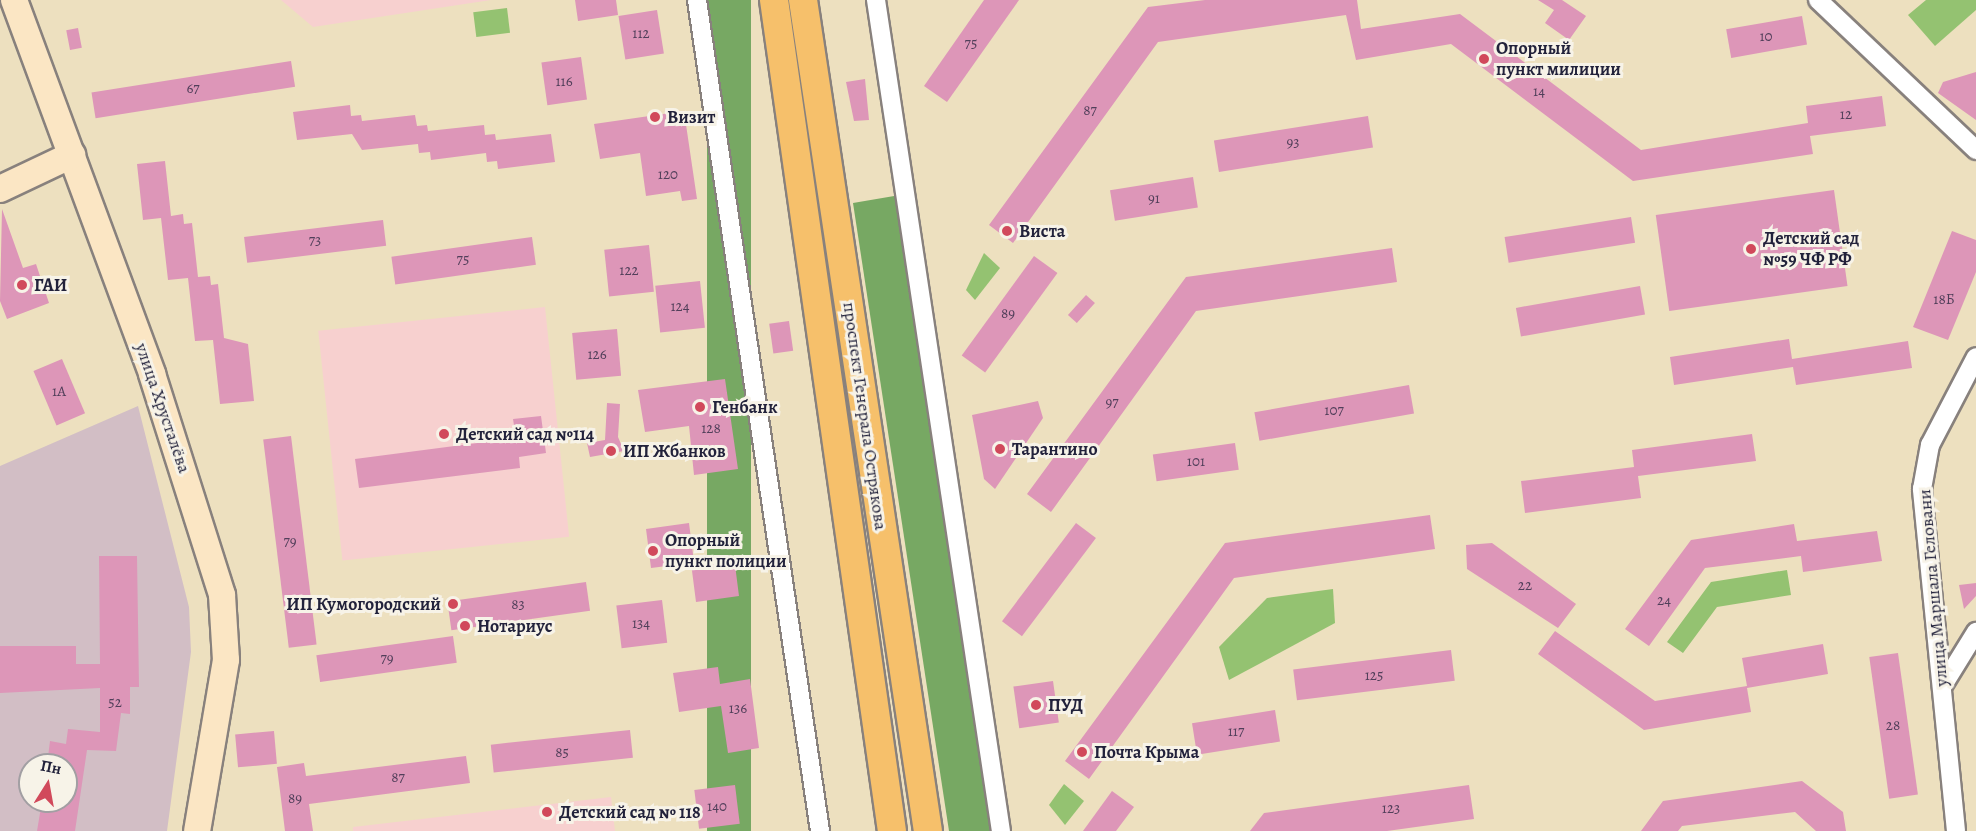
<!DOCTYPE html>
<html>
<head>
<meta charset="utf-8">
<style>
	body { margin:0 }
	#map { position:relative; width:1976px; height:831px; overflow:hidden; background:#ede0bf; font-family:Alegreya,serif }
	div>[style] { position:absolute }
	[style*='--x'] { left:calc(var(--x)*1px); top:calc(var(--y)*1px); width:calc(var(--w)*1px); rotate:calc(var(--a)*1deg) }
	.built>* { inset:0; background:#f7d0cf; transform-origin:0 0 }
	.industrial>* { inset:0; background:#d2bec5 }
	.green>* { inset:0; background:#94c271; transform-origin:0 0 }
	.forest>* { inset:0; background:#77a863; transform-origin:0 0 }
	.building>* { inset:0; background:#dd96b8; transform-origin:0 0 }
	.roads { filter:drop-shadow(2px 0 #88817d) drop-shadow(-2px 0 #88817d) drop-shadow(0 2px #88817d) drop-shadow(0 -2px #88817d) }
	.minor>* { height:18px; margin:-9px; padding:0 9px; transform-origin:9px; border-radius:9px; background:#fff }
	.secondary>* { height:26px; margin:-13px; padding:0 13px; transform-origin:13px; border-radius:13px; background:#fbe6c4 }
	.primary>* { height:28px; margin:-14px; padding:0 14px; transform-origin:14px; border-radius:14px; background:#f6c06b }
	.dots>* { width:16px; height:16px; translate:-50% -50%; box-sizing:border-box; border:3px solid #f7f3e8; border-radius:50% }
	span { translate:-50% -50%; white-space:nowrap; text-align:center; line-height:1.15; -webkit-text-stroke:6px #f7f3e8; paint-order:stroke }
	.number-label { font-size:15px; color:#513f5a }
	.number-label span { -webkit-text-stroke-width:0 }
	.poi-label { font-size:18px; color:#22223b; font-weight:700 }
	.left { translate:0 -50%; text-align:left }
	.right { translate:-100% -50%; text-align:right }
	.street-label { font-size:18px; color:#22223b }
	.north { position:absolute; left:18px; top:753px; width:60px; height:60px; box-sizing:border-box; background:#f7f3e8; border:2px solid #a29fa3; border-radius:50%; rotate:11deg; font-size:16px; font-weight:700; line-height:24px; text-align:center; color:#22223b }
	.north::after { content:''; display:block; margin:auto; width:21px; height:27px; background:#d1495b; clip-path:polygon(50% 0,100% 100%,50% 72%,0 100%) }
</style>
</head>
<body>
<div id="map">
	<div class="built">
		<i style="clip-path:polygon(281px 0,491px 0,313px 27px)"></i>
		<i style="left:545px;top:307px;width:231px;height:228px;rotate:84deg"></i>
		<i style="clip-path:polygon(611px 797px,615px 831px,353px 831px,353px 827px)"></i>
	</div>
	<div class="industrial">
		<i style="clip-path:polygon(evenodd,138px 406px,189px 607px,191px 652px,167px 831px,0 831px,0 466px,138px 406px,30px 765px,66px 765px,66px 801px,30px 801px,30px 765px)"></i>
	</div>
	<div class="green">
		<i style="clip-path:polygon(1926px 0,1976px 0,1976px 10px,1935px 46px,1908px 15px)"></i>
		<i style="left:507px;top:8px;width:25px;height:34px;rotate:83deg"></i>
		<i style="clip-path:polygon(984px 253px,1000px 268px,975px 300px,966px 290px)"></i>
		<i style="clip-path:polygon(1787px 570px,1791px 595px,1717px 607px,1683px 653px,1667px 642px,1711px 582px)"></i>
		<i style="clip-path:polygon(1333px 589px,1335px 623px,1229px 680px,1219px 647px,1267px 598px)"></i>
		<i style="clip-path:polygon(1064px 784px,1084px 801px,1065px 825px,1049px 805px)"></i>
	</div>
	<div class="forest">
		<i style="left:707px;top:0;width:44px;height:840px"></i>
		<i style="clip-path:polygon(900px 195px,990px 831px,949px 831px,853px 203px)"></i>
	</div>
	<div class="building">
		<i style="clip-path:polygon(575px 0,616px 0,618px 15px,578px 21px)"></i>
		<i style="clip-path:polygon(984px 0,1019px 0,947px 102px,924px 86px)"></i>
		<i style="clip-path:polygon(1205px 0,1357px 0,1361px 29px,1460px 14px,1641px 150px,1808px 123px,1806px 106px,1882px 96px,1886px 126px,1810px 136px,1813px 154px,1633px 181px,1451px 44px,1356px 60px,1346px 15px,1158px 42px,1013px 243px,989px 225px,1148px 7px)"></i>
		<i style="clip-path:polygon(1538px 0,1562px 0,1586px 16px,1569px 40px,1545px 23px,1554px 10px)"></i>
		<i style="left:657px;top:10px;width:44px;height:39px;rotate:81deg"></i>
		<i style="left:1802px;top:16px;width:29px;height:77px;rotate:80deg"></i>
		<i style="left:78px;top:28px;width:20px;height:12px;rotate:79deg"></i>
		<i style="left:581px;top:57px;width:43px;height:40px;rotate:82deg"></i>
		<i style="left:291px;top:61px;width:26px;height:202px;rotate:81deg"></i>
		<i style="clip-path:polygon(1976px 72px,1976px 120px,1938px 93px,1943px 82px)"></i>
		<i style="clip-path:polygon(865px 79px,869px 120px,854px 121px,846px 82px)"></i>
		<i style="clip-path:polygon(350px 105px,351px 116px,361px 115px,362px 121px,415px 115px,417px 126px,427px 125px,428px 131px,484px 125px,485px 135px,495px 134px,496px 140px,551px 134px,555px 162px,498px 169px,497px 161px,487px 162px,486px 153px,431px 160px,430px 152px,419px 153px,418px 144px,362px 150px,352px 134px,297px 140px,293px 112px)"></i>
		<i style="clip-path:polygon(684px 111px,697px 199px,682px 201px,680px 191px,646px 196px,640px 153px,600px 159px,594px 124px)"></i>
		<i style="left:1368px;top:116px;width:32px;height:156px;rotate:81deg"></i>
		<i style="clip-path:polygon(165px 161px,171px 216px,183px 214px,184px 224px,192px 223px,198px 277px,210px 276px,211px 285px,218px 284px,224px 338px,248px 344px,254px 401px,220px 404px,213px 340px,195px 341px,188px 278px,168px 280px,161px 218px,143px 220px,137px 164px)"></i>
		<i style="left:1193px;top:177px;width:31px;height:84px;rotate:81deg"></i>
		<i style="left:1834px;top:190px;width:97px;height:180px;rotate:82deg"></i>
		<i style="clip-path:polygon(2px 209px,23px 268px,36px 264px,49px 303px,7px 319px,0 301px)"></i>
		<i style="left:1631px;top:217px;width:26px;height:128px;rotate:81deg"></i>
		<i style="left:383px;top:220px;width:26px;height:140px;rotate:83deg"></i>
		<i style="clip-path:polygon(1952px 231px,1976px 240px,1976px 272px,1948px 340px,1913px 327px)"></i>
		<i style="left:532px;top:237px;width:28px;height:142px;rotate:82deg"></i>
		<i style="left:649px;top:245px;width:47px;height:45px;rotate:84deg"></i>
		<i style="clip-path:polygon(1392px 248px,1397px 282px,1196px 311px,1051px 512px,1027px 494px,1186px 277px)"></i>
		<i style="left:1034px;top:256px;width:29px;height:123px;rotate:36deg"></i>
		<i style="left:700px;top:281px;width:47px;height:45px;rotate:84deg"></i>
		<i style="left:1640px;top:286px;width:29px;height:126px;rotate:80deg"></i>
		<i style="left:1086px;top:295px;width:12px;height:27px;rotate:42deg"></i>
		<i style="left:789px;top:321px;width:30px;height:20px;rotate:82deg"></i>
		<i style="left:617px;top:329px;width:47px;height:45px;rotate:85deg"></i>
		<i style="clip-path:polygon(1789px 339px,1792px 359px,1908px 341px,1912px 368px,1796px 385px,1793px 367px,1674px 385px,1670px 357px)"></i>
		<i style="left:62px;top:359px;width:59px;height:31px;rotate:67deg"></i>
		<i style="clip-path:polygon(725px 379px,738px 469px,694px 475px,689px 426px,645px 432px,638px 390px)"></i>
		<i style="left:1409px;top:385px;width:29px;height:157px;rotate:80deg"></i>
		<i style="clip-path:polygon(1038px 401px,1043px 418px,995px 489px,984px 479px,972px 415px)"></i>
		<i style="clip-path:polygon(607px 403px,620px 404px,618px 437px,624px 451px,590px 457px,587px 443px,605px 440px)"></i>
		<i style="clip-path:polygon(541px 416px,546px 453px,519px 457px,520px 468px,359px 488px,355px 459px,516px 438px,513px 419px)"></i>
		<i style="clip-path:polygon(1752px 434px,1756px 461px,1638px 476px,1641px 498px,1525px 513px,1521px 481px,1634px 467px,1632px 450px)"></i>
		<i style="left:291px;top:436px;width:210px;height:28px;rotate:83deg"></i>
		<i style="left:1235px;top:443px;width:27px;height:83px;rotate:82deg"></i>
		<i style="clip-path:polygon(1430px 515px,1435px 549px,1234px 578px,1089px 779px,1065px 761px,1225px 543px)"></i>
		<i style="clip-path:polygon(689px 523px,694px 562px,734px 557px,739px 596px,696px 602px,691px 563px,651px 568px,646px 529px)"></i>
		<i style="left:1076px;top:523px;width:25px;height:123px;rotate:37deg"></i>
		<i style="clip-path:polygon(1794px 524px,1797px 541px,1877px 531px,1882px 561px,1803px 572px,1801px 556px,1705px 568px,1649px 646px,1625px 629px,1691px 540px)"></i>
		<i style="clip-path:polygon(1492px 543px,1576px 604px,1558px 628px,1467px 569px,1466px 545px)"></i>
		<i style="clip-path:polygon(99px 556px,137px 556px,139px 687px,130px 687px,130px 714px,121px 713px,116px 751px,87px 750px,75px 831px,37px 831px,42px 801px,66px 801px,66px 765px,47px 765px,50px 741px,66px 744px,68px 729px,100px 732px,100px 688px,0 693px,0 646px,76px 646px,76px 664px,100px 664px)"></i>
		<i style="left:586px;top:582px;width:29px;height:140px;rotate:82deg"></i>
		<i style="clip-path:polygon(1976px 583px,1976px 596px,1964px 609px,1959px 585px)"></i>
		<i style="left:662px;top:600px;width:43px;height:46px;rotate:83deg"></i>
		<i style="clip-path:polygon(1555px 631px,1655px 701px,1747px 686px,1742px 658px,1823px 644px,1828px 674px,1747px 688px,1751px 712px,1644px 730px,1538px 654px)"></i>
		<i style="left:453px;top:636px;width:27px;height:138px;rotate:82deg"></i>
		<i style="left:1451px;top:650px;width:31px;height:159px;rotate:83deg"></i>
		<i style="left:1898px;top:653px;width:143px;height:29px;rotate:82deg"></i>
		<i style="clip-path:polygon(718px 667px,720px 684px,750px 679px,759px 748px,728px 753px,721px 706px,679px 712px,673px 673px)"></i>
		<i style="left:1053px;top:681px;width:42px;height:40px;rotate:82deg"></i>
		<i style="left:1275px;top:710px;width:32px;height:84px;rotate:81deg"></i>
		<i style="left:630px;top:730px;width:28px;height:140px;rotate:84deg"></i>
		<i style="left:274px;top:731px;width:33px;height:39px;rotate:85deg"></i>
		<i style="clip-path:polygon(466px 756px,470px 783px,309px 804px,313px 831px,285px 831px,277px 767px,304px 763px,306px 776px)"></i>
		<i style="clip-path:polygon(1802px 781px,1843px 812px,1846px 831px,1816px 831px,1795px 812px,1682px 826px,1678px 831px,1641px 831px,1663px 801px)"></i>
		<i style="left:735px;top:785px;width:39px;height:41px;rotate:83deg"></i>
		<i style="clip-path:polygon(1469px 785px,1474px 819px,1387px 831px,1250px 831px,1264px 813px)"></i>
		<i style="clip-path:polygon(1112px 791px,1134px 807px,1116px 831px,1083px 831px)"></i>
	</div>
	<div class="roads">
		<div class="minor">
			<i style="--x:697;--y:0;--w:840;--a:81.58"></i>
			<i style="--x:876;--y:0;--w:840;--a:81.45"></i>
			<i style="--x:1818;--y:0;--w:218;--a:43.5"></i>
			<i style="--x:1942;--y:687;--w:65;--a:-58.3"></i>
			<i style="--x:1956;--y:831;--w:344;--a:-95.7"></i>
			<i style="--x:1922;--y:489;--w:45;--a:-79.7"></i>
			<i style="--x:1930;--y:445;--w:99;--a:-62.4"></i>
		</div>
		<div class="secondary">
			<i style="--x:14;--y:0;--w:399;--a:69.7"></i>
			<i style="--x:152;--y:374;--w:232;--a:72.4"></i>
			<i style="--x:222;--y:595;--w:65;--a:86.5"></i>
			<i style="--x:226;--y:660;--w:173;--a:99.6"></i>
			<i style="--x:0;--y:189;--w:80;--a:-25.3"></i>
		</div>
		<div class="primary">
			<i style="--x:774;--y:0;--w:839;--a:81.92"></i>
			<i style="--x:803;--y:0;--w:840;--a:81.45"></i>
		</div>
	</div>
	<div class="dots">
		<i style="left:1484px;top:59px;background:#d1495b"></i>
		<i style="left:655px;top:117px;background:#d1495b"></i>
		<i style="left:1007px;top:231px;background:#d1495b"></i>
		<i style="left:1751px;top:249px;background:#d1495b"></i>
		<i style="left:22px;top:285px;background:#d1495b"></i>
		<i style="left:700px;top:407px;background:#d1495b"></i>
		<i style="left:444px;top:434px;background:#d1495b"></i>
		<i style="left:1000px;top:449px;background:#d1495b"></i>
		<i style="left:611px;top:451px;background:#d1495b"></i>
		<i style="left:653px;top:551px;background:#d1495b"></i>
		<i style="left:453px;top:604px;background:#d1495b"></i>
		<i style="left:465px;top:626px;background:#d1495b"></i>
		<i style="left:1036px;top:705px;background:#d1495b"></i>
		<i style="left:1082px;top:752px;background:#d1495b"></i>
		<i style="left:547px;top:812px;background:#d1495b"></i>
	</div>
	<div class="number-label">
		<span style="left:641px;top:34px">112</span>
		<span style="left:1766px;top:37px">10</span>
		<span style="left:971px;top:44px">75</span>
		<span style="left:564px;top:82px">116</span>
		<span style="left:193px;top:89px">67</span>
		<span style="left:1539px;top:92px">14</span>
		<span style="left:1090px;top:111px">87</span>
		<span style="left:1846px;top:115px">12</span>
		<span style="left:1293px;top:143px">93</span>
		<span style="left:668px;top:175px">120</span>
		<span style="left:1154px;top:199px">91</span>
		<span style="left:315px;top:241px">73</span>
		<span style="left:463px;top:260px">75</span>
		<span style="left:629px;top:271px">122</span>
		<span style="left:1944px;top:300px">18Б</span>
		<span style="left:680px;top:307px">124</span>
		<span style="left:1008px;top:314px">89</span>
		<span style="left:597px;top:355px">126</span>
		<span style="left:59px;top:392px">1А</span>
		<span style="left:1112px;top:403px">97</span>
		<span style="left:1334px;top:411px">107</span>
		<span style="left:711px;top:429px">128</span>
		<span style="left:1196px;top:462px">101</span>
		<span style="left:290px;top:542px">79</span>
		<span style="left:1525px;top:586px">22</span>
		<span style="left:1664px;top:601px">24</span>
		<span style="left:518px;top:605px">83</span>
		<span style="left:641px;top:624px">134</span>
		<span style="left:387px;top:659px">79</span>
		<span style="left:1374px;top:676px">125</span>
		<span style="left:115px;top:703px">52</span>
		<span style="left:738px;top:709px">136</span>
		<span style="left:1893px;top:726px">28</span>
		<span style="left:1236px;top:732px">117</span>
		<span style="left:562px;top:753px">85</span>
		<span style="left:398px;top:778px">87</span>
		<span style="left:295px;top:799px">89</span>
		<span style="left:717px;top:807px">140</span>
		<span style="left:1391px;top:809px">123</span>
	</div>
	<div class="poi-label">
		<span class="left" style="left:1496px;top:59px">Опорный<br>пункт милиции</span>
		<span class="left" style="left:667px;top:117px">Визит</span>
		<span class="left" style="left:1019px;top:231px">Виста</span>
		<span class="left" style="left:1763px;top:249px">Детский сад<br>№59 ЧФ РФ</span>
		<span class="left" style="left:34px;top:285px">ГАИ</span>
		<span class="left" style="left:712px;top:407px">Генбанк</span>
		<span class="left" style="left:456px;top:434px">Детский сад №114</span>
		<span class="left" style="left:1012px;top:449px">Тарантино</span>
		<span class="left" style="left:623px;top:451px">ИП Жбанков</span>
		<span class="left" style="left:665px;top:551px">Опорный<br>пункт полиции</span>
		<span class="right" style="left:441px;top:604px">ИП Кумогородский</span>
		<span class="left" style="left:477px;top:626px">Нотариус</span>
		<span class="left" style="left:1048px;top:705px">ПУД</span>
		<span class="left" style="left:1094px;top:752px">Почта Крыма</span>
		<span class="left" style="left:559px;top:812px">Детский сад № 118</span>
	</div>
	<div class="street-label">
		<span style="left:163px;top:408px;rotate:71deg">улица Хрусталёва</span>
		<span style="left:865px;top:416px;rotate:82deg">проспект Генерала Острякова</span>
		<span style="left:1933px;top:588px;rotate:-95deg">улица Маршала Геловани</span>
	</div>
	<div class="north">Пн</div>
</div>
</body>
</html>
